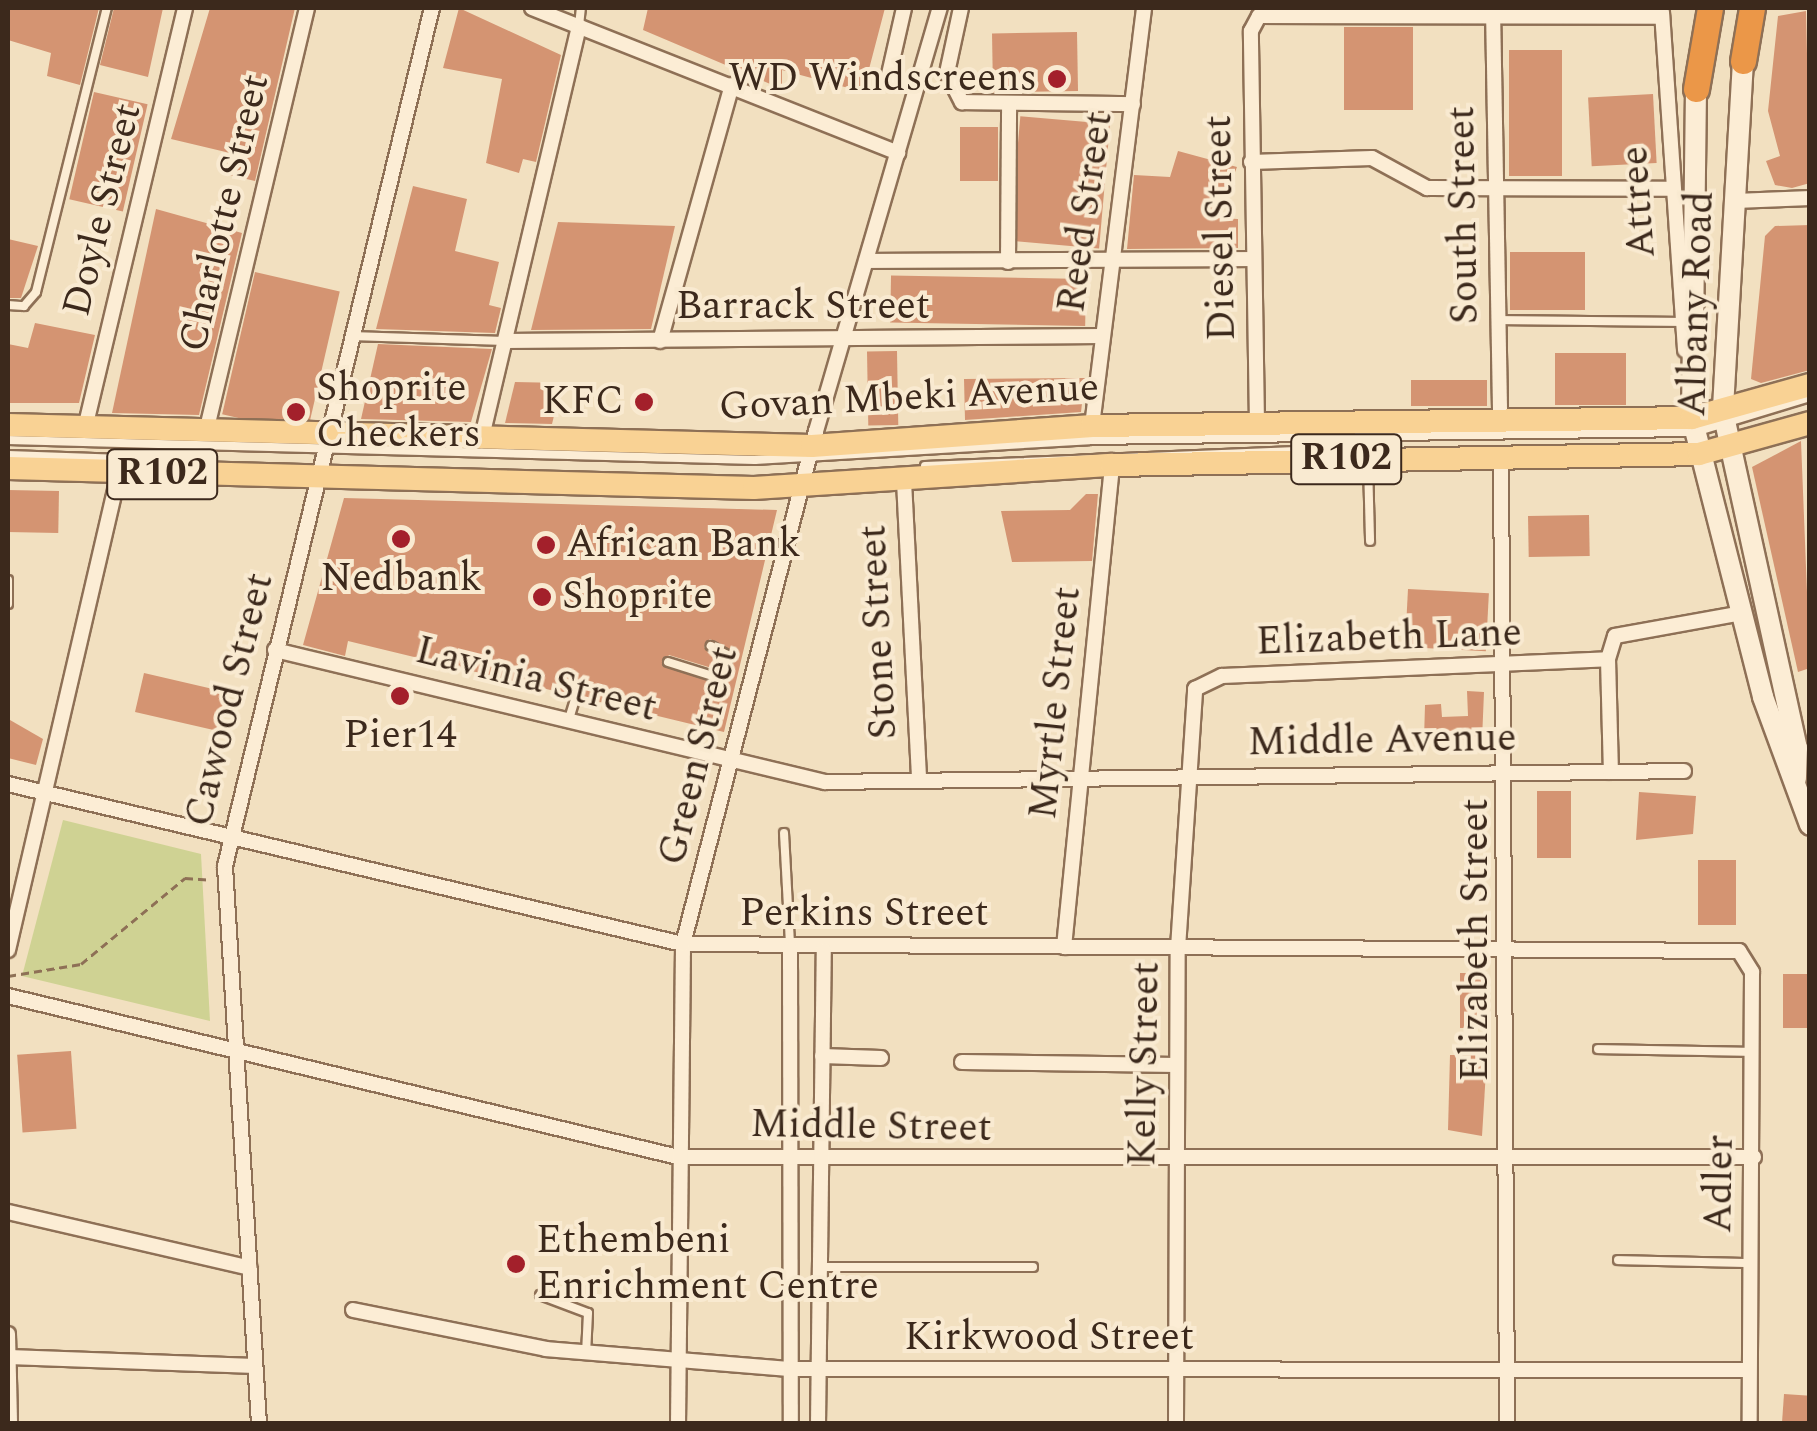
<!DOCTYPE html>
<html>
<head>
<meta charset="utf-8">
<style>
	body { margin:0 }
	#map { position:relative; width:1817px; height:1431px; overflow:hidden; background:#f2e0c0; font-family:Spectral,serif }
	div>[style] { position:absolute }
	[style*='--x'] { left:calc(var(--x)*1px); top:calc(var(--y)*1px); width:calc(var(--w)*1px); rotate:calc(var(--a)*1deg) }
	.green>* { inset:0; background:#cfd293 }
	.building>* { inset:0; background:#d49472; transform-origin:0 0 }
	.path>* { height:2.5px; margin-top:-1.25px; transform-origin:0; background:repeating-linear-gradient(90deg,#8e7056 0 8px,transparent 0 13px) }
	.roads { filter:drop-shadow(2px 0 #8e7056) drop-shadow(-2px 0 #8e7056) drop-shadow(0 2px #8e7056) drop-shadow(0 -2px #8e7056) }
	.service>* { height:8px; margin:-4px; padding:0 4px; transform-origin:4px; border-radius:4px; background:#fcedd5 }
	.minor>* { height:14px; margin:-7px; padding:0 7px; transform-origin:7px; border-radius:7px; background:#fcedd5 }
	.secondary>* { height:20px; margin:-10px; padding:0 10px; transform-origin:10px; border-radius:10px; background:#fcedd5 }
	.primary>* { height:22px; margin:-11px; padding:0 11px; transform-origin:11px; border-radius:11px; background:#f9d294 }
	.motorway>* { height:25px; margin:-12.5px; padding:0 12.5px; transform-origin:12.5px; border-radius:12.5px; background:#eb9748 }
	.dots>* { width:28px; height:28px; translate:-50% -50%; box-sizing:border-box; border:5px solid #f9ead1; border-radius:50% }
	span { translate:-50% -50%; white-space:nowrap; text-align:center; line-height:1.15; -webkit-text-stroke:8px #f9ead1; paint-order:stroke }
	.shield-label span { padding:2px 8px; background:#f9ead1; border:2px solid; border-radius:8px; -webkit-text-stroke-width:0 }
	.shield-label { font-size:38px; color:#3c291c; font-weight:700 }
	.poi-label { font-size:40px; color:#3c291c }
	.right { translate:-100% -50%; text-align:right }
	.left { translate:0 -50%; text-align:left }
	.street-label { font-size:40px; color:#3c291c }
	.frame { position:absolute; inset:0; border:10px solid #3c291c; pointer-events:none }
</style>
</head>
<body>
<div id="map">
	<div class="green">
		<i style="clip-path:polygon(63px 820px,201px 854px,210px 1021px,22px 976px)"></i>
	</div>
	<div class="building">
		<i style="clip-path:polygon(8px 8px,99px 8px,80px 85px,47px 76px,51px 53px,8px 40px)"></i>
		<i style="clip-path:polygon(114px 8px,163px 8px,148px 77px,100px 65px)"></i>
		<i style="clip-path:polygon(210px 8px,295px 8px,255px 181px,225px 174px,230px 153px,171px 139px)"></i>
		<i style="clip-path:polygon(459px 8px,561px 55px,536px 162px,523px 159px,519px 173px,486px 163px,502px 79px,443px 68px)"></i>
		<i style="clip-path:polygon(648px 8px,885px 8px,863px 92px,782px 70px,782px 89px,643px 30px)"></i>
		<i style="clip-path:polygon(1806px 11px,1810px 183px,1792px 188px,1775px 185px,1766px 161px,1780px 156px,1768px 111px,1778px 16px)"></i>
		<i style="left:1344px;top:27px;width:69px;height:83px"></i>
		<i style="left:1077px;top:32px;width:59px;height:85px;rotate:89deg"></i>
		<i style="left:1509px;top:50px;width:53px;height:126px"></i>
		<i style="left:94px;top:92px;width:55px;height:110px;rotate:13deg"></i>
		<i style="left:1653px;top:94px;width:69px;height:65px;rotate:87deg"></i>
		<i style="left:1110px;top:124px;width:125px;height:90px;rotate:95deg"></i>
		<i style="left:998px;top:127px;width:54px;height:38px;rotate:90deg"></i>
		<i style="clip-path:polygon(1178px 151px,1237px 167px,1217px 218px,1238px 219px,1238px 248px,1127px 249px,1134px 175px,1170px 177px)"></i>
		<i style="clip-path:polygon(413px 186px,467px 199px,455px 251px,499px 262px,489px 305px,501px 308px,495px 333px,376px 329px)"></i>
		<i style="clip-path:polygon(156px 209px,242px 233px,199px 415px,112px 413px)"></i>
		<i style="clip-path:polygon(558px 222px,675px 226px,651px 329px,531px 330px)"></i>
		<i style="clip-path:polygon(1810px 225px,1810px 370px,1761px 383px,1751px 379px,1765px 236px,1775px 226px)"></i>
		<i style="clip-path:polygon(8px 239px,38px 246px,21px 298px,8px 298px)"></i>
		<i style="left:1510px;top:252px;width:75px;height:58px"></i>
		<i style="left:255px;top:272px;width:87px;height:146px;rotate:13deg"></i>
		<i style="left:1086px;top:279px;width:47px;height:195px;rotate:91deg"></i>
		<i style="clip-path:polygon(35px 323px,95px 335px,79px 403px,8px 403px,8px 344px,28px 348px)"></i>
		<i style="clip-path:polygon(378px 344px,492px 349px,471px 422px,361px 419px)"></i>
		<i style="left:897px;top:351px;width:74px;height:30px;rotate:89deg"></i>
		<i style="left:1555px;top:353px;width:71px;height:52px"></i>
		<i style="clip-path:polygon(1085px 378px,1081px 412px,965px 420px,964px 379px)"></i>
		<i style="left:1487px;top:380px;width:26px;height:76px;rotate:90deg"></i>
		<i style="clip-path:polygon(515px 382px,562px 383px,552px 424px,505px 423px)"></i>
		<i style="clip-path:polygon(1801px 441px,1810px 668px,1798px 672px,1752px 467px)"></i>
		<i style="left:8px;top:490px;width:51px;height:42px;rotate:1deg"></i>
		<i style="clip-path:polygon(1086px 494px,1098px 494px,1092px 561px,1012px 562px,1001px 511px,1070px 510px)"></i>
		<i style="clip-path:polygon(evenodd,344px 498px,777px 510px,724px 732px,348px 641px,345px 656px,303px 645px,344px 498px,710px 639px,736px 655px,723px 684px,662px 666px,669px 655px,715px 669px,719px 659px,704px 647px,710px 639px)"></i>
		<i style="left:1589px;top:515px;width:41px;height:61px;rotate:89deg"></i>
		<i style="left:1408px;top:589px;width:81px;height:58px;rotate:3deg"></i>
		<i style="left:144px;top:673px;width:84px;height:40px;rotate:13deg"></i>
		<i style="clip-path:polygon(1467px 691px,1484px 692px,1482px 740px,1424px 739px,1425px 705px,1441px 704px,1442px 717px,1468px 716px)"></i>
		<i style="clip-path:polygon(10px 720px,43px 739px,36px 765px,8px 758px)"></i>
		<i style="left:1537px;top:791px;width:34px;height:67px"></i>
		<i style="clip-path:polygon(1639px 792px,1696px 796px,1693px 834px,1636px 840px)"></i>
		<i style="left:1698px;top:860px;width:38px;height:65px"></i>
		<i style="left:1460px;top:973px;width:28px;height:55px"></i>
		<i style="left:1783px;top:974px;width:27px;height:54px"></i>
		<i style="left:71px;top:1051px;width:78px;height:54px;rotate:86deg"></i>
		<i style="clip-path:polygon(1450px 1055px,1487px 1055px,1482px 1136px,1448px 1130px)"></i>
		<i style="left:1784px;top:1394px;width:26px;height:30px;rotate:4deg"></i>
	</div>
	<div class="path">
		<i style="--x:8;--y:976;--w:74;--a:-9.3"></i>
		<i style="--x:81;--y:964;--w:135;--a:-39.6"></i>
		<i style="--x:185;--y:878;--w:26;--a:4"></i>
	</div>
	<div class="roads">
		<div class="service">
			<i style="--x:579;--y:26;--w:18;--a:-84"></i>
			<i style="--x:8;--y:305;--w:16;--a:4"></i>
			<i style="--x:24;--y:306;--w:18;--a:-49"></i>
			<i style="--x:36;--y:292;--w:293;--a:-76"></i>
			<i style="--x:1498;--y:320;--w:184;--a:0.6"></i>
			<i style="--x:351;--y:336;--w:154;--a:1.9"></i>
			<i style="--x:8;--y:440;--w:747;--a:1.53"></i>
			<i style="--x:755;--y:460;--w:335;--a:-3.4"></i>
			<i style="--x:1089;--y:440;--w:606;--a:-0.76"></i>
			<i style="--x:1695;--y:432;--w:120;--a:-16.9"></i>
			<i style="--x:8;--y:455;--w:203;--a:2"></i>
			<i style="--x:1368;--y:463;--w:78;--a:88.5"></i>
			<i style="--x:925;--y:466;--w:390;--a:-2.3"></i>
			<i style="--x:8;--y:580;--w:24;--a:90"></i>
			<i style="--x:668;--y:662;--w:53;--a:17.4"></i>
			<i style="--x:719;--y:678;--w:24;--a:-66"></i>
			<i style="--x:729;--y:656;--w:21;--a:-151"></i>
			<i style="--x:569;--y:719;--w:21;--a:-73"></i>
			<i style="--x:784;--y:833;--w:110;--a:86.9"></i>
			<i style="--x:1598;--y:1049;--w:155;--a:1.1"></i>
			<i style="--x:1618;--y:1260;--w:134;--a:1.3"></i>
			<i style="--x:819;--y:1267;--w:214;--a:0"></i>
			<i style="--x:540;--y:1295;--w:51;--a:20.6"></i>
			<i style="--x:588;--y:1313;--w:41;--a:92.8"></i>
		</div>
		<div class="minor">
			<i style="--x:532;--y:8;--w:394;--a:21.6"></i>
			<i style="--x:961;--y:8;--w:66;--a:102.2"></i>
			<i style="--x:947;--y:73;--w:33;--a:63"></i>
			<i style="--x:962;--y:102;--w:171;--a:0.7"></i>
			<i style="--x:1493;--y:8;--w:414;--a:89"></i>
			<i style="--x:1662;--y:12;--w:339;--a:86.1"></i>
			<i style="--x:887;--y:83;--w:77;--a:-77.2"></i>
			<i style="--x:1251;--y:162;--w:121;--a:-1.9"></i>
			<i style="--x:1372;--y:158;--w:63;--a:28.6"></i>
			<i style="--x:1427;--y:188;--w:242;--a:0.2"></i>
			<i style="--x:1736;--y:201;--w:74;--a:-2.3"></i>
			<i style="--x:866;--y:261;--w:388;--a:-0.3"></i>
			<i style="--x:1008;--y:262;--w:155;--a:-89.6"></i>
			<i style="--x:505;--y:341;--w:597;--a:-0.48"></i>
			<i style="--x:660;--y:341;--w:266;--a:-74.3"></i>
			<i style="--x:1257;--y:424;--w:393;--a:-90.9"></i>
			<i style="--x:1251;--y:31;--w:17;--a:-62"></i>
			<i style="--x:1259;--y:16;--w:403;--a:0.1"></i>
			<i style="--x:1092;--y:426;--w:421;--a:-82.9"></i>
			<i style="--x:85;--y:428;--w:432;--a:-76.6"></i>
			<i style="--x:206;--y:432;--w:436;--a:-76.6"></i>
			<i style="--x:481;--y:441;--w:426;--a:-76.7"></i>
			<i style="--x:1501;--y:456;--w:968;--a:89.64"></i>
			<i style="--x:904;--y:481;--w:298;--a:87.1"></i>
			<i style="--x:275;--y:650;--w:566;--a:13.5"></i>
			<i style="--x:825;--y:782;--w:859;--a:-0.73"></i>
			<i style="--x:1608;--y:659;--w:24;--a:-73"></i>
			<i style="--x:1615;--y:636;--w:130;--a:-10.2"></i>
			<i style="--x:8;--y:784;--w:694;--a:13.34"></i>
			<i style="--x:683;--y:944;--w:1056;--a:0.38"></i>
			<i style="--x:1739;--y:951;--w:25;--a:58"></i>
			<i style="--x:1752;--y:972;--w:452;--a:90.3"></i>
			<i style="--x:1064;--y:947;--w:484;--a:-84.3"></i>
			<i style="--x:790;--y:949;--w:475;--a:89.9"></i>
			<i style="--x:8;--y:950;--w:491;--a:-76.9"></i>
			<i style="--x:8;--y:996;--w:689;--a:13.51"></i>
			<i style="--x:678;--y:1157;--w:1076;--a:0"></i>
			<i style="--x:822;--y:1056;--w:59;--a:1.9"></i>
			<i style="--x:962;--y:1062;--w:215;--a:0.8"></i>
			<i style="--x:8;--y:1212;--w:248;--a:13"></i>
			<i style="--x:353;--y:1310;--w:197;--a:11.4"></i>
			<i style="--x:546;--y:1349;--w:246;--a:4.7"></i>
			<i style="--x:791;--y:1369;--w:958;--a:0.06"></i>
			<i style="--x:8;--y:1334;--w:90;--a:88.7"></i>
			<i style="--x:9;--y:1357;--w:246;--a:2.1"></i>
			<i style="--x:259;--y:1424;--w:559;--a:-93.49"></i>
			<i style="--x:225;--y:866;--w:883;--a:-76.44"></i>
			<i style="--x:678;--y:1424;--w:480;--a:-89.4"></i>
			<i style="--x:683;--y:944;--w:530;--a:-75.47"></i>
			<i style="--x:816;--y:431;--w:441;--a:-73.7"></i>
			<i style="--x:818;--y:1424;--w:474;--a:-89.3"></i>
			<i style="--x:1176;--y:1424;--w:476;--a:-89.8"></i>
			<i style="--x:1178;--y:948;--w:260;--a:-86.2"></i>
			<i style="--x:1195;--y:689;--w:30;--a:-26"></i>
			<i style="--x:1222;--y:676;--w:386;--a:-2.5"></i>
			<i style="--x:1608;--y:659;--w:113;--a:88.5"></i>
		</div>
		<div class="secondary">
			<i style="--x:1743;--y:61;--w:352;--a:93.3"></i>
			<i style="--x:1723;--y:412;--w:344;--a:77.6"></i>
			<i style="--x:1797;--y:748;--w:31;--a:92"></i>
			<i style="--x:1696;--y:89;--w:329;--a:90.7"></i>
			<i style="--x:1692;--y:418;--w:288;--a:75.7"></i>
			<i style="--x:1763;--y:697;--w:136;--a:69.8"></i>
		</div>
		<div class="primary">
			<i style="--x:8;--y:425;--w:804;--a:1.5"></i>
			<i style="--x:812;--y:446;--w:281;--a:-4.1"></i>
			<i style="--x:1092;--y:426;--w:600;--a:-0.76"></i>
			<i style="--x:1692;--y:418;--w:123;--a:-15.6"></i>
			<i style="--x:8;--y:468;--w:746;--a:1.54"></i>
			<i style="--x:754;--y:488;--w:359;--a:-3.7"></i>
			<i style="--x:1112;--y:465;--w:587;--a:-1.07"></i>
			<i style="--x:1699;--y:454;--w:115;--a:-15.6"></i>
		</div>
		<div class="motorway">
			<i style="--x:1743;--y:61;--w:54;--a:-80.4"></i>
			<i style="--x:1696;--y:89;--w:82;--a:-80.2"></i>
		</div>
	</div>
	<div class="dots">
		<i style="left:1057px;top:79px;background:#a3202b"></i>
		<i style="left:644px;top:402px;background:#a3202b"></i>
		<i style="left:296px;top:412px;background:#a3202b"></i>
		<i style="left:401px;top:539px;background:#a3202b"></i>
		<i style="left:546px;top:545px;background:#a3202b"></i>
		<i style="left:542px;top:597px;background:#a3202b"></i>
		<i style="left:400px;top:696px;background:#a3202b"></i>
		<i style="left:516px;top:1264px;background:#a3202b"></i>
	</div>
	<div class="shield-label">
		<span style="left:1346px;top:459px">R102</span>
		<span style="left:162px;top:474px">R102</span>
	</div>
	<div class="poi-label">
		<span class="right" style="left:1037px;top:79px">WD Windscreens</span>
		<span class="left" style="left:316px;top:412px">Shoprite<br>Checkers</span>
		<span class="right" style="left:624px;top:402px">KFC</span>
		<span class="left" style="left:566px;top:545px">African Bank</span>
		<span style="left:401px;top:579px">Nedbank</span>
		<span class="left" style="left:562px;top:597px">Shoprite</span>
		<span style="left:400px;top:736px">Pier14</span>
		<span class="left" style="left:536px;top:1264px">Ethembeni<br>Enrichment Centre</span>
	</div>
	<div class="street-label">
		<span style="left:1639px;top:202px;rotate:-94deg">Attree</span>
		<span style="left:103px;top:210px;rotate:-76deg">Doyle Street</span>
		<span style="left:1086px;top:212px;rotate:-82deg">Reed Street</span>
		<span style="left:225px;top:213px;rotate:-77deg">Charlotte Street</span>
		<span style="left:1464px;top:215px;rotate:-91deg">South Street</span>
		<span style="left:1221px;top:228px;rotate:-91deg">Diesel Street</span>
		<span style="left:1697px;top:304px;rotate:-88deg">Albany Road</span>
		<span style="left:803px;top:307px">Barrack Street</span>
		<span style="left:909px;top:398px;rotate:-3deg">Govan Mbeki Avenue</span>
		<span style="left:879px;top:632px;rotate:-93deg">Stone Street</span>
		<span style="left:1389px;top:638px;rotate:-2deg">Elizabeth Lane</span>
		<span style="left:536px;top:680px;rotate:14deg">Lavinia Street</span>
		<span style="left:230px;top:700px;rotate:-76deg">Cawood Street</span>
		<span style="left:1056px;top:703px;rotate:-84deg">Myrtle Street</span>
		<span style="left:1382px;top:741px;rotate:-1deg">Middle Avenue</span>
		<span style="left:699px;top:756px;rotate:-76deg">Green Street</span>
		<span style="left:864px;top:914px">Perkins Street</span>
		<span style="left:1476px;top:940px;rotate:-90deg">Elizabeth Street</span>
		<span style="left:1145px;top:1064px;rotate:-89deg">Kelly Street</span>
		<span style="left:871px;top:1127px;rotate:1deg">Middle Street</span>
		<span style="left:1720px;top:1184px;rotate:-89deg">Adler</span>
		<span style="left:1049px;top:1338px">Kirkwood Street</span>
	</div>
	<div class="frame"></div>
</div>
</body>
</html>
